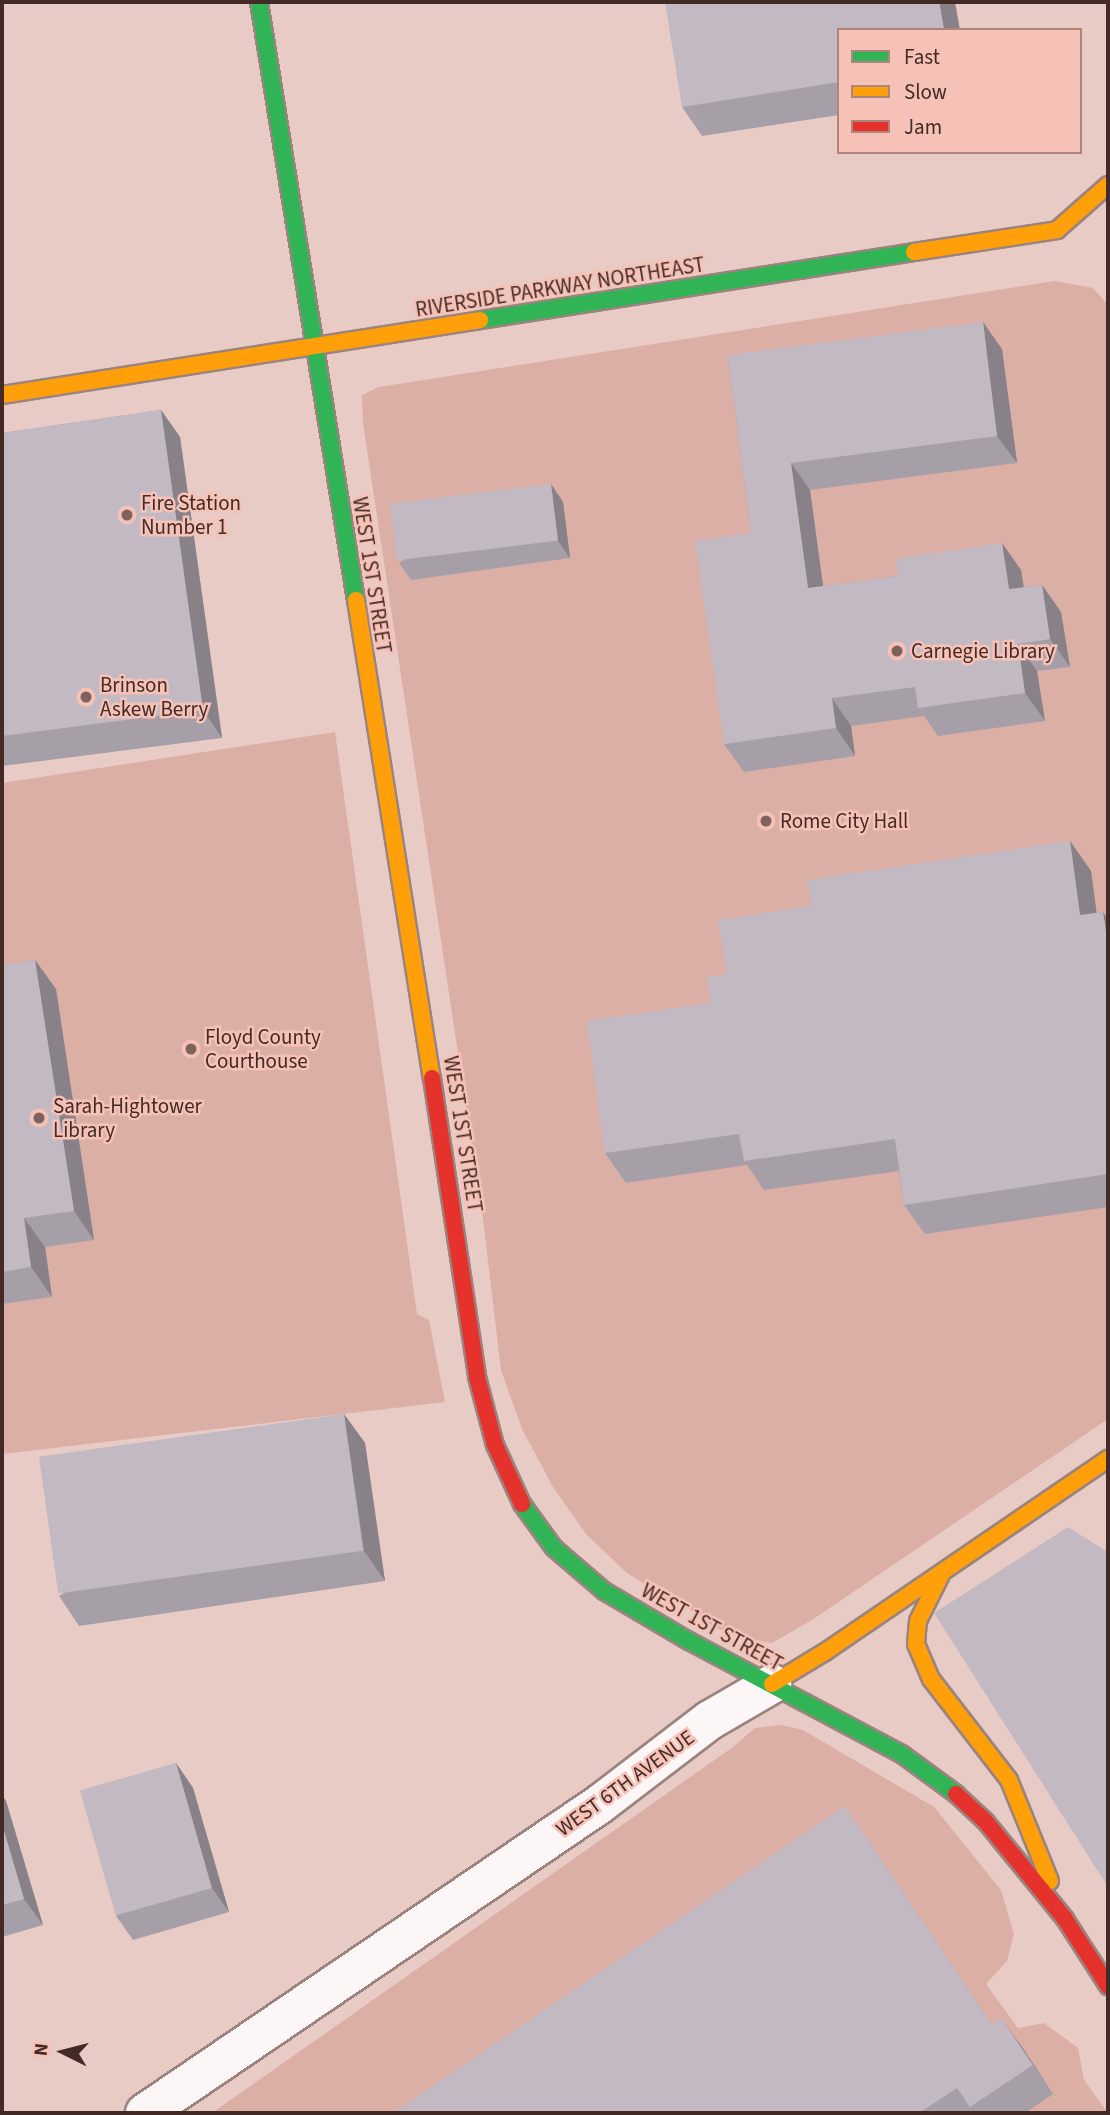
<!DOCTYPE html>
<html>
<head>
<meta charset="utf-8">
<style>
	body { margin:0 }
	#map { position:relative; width:1110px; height:2115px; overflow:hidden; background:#e8cbc5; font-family:"Source Sans 3",sans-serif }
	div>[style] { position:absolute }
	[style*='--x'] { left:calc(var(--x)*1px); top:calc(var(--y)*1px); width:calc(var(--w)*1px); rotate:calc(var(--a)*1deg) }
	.green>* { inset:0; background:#dbaea6 }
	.roads { filter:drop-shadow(2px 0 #9b847f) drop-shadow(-2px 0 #9b847f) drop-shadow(0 2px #9b847f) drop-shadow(0 -2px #9b847f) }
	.street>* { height:38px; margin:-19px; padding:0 19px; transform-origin:19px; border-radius:19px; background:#fcf7f6 }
	.fast>* { height:16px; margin:-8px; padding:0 8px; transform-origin:8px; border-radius:8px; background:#30b455 }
	.slow>* { height:16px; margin:-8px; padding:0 8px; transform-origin:8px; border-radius:8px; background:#ff9f0a }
	.jam>* { height:16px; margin:-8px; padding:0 8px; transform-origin:8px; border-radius:8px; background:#e5322d }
	.wall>* { inset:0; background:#a79fa7 }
	.shaded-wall>* { inset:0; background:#888288 }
	.building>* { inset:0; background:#c2b9c2; transform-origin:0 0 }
	.dots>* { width:19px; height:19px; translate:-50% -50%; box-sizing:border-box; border:4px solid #f6c1b7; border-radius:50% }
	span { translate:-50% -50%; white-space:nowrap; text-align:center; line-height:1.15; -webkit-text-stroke:5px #f6c1b7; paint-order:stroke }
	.street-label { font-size:21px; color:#432a25 }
	.poi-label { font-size:21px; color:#432a25 }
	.left { translate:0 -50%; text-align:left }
	.frame { position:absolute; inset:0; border:4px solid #432a25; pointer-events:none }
	.legend { position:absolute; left:837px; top:28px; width:245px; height:126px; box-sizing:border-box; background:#f6c1b7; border:2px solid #ae857d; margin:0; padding:9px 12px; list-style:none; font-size:21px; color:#432a25 }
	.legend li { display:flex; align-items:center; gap:14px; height:35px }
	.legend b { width:35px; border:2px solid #ae857d }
	.north { position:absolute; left:28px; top:2017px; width:70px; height:70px; -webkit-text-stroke:5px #f6c1b7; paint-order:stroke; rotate:276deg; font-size:19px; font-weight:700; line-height:28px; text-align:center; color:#432a25 }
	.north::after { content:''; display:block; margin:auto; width:24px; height:32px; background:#432a25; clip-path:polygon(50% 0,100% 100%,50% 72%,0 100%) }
</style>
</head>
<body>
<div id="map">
	<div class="green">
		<i style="clip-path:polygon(1055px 281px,1093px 288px,1108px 305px,1108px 1419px,812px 1620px,772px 1643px,745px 1638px,714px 1627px,686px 1607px,628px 1574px,586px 1534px,553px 1487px,522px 1429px,501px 1370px,483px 1219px,363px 423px,362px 395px,379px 387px)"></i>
		<i style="clip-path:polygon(335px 732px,417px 1314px,429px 1320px,445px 1402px,2px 1454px,2px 783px)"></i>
		<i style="clip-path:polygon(781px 1725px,803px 1730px,934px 1807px,1001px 1890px,1014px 1934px,1007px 1961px,986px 1984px,1018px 2028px,1044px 2023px,1078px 2048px,1084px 2080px,1108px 2113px,212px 2113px,733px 1747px,755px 1728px)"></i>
	</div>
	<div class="roads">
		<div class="street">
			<i style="--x:145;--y:2113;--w:550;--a:-34.18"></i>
			<i style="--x:600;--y:1804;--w:138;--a:-37.4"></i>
			<i style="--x:710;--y:1720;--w:72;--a:-30.1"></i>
		</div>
		<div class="fast">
			<i style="--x:259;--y:2;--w:606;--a:80.79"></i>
			<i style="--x:480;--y:320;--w:439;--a:-8.9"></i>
			<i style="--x:522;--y:1504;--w:54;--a:54"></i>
			<i style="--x:554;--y:1548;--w:66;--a:40.7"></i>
			<i style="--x:604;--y:1591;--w:99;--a:30.5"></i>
			<i style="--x:689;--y:1641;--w:242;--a:28"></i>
			<i style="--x:903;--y:1755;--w:66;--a:36.3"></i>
		</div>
		<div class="slow">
			<i style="--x:914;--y:252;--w:145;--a:-8.7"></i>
			<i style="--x:1057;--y:230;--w:68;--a:-41.4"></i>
			<i style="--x:2;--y:395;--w:484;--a:-8.9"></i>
			<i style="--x:356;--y:600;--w:484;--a:81"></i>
			<i style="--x:941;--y:1575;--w:51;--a:116.6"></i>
			<i style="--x:918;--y:1621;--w:23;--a:95"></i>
			<i style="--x:916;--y:1644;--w:38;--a:67"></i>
			<i style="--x:931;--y:1679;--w:128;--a:52.3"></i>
			<i style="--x:1009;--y:1780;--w:109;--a:67.9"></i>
			<i style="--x:772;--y:1684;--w:62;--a:-31.1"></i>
			<i style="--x:825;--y:1652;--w:343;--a:-34.3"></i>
		</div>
		<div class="jam">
			<i style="--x:432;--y:1078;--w:302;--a:81.4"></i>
			<i style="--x:477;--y:1377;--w:70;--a:75.2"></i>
			<i style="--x:495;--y:1445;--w:65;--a:65.4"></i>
			<i style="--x:956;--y:1794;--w:41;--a:43"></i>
			<i style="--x:986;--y:1822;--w:125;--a:50.8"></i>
			<i style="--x:1065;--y:1919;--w:80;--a:57.3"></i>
		</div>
	</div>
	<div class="wall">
		<i style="clip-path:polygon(839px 30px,839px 115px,702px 136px,682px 107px)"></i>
		<i style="clip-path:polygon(1002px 349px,1017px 463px,810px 490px,823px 586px,898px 576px,1002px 543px,1021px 570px,1024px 587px,1042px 585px,1061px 612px,1070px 667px,1037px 671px,1045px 721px,938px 736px,924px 716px,851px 726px,855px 756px,744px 772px,724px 744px,751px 533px,728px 355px)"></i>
		<i style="clip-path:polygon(161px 410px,180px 437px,222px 738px,2px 766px,2px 433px)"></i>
		<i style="clip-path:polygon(551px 484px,563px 502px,570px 558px,411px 580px,399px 563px)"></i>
		<i style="clip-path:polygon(1070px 841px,1091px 871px,1096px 913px,1103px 912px,1108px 919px,1108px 1207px,925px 1234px,904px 1205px,899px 1171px,764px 1190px,747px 1165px,626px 1183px,605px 1153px,711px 1003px,727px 974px,811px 906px)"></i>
		<i style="clip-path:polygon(2px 955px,3px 965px,35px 960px,56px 989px,94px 1240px,45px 1247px,52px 1297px,2px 1304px)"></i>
		<i style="clip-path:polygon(344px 1414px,365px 1443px,385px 1581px,79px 1626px,59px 1596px)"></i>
		<i style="clip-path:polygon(176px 1763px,193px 1788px,229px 1912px,133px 1940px,116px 1916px)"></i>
		<i style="clip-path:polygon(2px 1795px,6px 1801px,43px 1925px,2px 1937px)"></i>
		<i style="clip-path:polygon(865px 1836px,992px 2025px,1022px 2047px,1053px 2094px,1025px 2113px,393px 2113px)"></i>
	</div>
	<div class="shaded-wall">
		<i style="clip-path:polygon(939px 2px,955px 2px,960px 30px,944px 30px)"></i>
		<i style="clip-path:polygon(983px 322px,1002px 349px,1017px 463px,997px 436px)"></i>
		<i style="clip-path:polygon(161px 410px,180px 437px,222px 738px,203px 710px)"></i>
		<i style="clip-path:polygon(791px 463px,810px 490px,827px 615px,808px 588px)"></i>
		<i style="clip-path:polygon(551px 484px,563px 502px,570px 558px,558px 541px)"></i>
		<i style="clip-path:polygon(1002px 543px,1021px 570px,1028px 617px,1009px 589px)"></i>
		<i style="clip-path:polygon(1042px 585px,1061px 612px,1070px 667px,1050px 639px)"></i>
		<i style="clip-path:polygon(1018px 644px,1037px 671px,1045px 721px,1025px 693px)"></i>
		<i style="clip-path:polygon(832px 698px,851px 726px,855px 756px,836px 728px)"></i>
		<i style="clip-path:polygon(1070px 841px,1091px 871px,1101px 945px,1080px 915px)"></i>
		<i style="clip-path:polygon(1103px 912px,1108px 919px,1108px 945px)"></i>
		<i style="clip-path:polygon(35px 960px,56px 989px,94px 1240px,74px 1211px)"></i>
		<i style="clip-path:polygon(24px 1218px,45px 1247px,52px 1297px,31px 1267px)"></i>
		<i style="clip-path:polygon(344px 1414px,365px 1443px,385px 1581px,364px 1551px)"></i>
		<i style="clip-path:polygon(176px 1763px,193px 1788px,229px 1912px,212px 1888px)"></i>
		<i style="clip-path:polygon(2px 1795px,6px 1801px,43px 1925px,24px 1899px,2px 1824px)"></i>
		<i style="clip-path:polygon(1001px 2018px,1022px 2047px,1053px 2094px,1033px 2065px)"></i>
	</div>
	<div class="building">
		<i style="clip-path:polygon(665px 2px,939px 2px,944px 30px,839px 30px,839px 82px,682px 107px)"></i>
		<i style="clip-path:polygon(983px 322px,997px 436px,791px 463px,808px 588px,898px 576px,896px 559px,1002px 543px,1009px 589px,1042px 585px,1050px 639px,1018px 644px,1025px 693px,918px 708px,915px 687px,832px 698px,836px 728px,724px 744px,695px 541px,751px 533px,728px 355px)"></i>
		<i style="clip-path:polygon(161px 410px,203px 710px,2px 736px,2px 433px)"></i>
		<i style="left:551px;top:484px;width:57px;height:162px;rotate:83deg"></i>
		<i style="clip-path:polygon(1070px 841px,1080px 915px,1103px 912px,1108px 945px,1108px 1114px,1107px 1114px,1108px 1123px,1108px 1174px,904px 1205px,895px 1139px,744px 1161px,739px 1134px,605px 1153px,587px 1021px,711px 1003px,707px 977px,727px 974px,718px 920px,811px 906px,808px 880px)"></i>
		<i style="clip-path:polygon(35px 960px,74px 1211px,24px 1218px,31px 1267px,2px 1272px,2px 965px)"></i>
		<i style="left:344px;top:1414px;width:138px;height:308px;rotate:82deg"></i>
		<i style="clip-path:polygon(1068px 1527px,1106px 1551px,1108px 1550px,1108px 1887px,934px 1613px)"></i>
		<i style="left:176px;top:1763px;width:130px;height:100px;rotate:74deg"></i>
		<i style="clip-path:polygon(845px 1806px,992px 2025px,1001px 2018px,1033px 2065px,970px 2107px,957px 2088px,919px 2113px,393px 2113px)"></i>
		<i style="clip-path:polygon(2px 1824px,24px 1899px,2px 1905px)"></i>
	</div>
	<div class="dots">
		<i style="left:127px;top:515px;background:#7d625d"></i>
		<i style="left:897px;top:651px;background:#7d625d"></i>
		<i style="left:86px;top:697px;background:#7d625d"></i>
		<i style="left:766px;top:821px;background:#7d625d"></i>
		<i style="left:191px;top:1049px;background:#7d625d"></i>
		<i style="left:39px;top:1118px;background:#7d625d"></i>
	</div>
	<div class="street-label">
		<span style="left:560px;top:287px;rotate:-9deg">RIVERSIDE PARKWAY NORTHEAST</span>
		<span style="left:372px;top:575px;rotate:81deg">WEST 1ST STREET</span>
		<span style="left:463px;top:1134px;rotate:81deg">WEST 1ST STREET</span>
		<span style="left:712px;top:1627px;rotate:29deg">WEST 1ST STREET</span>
		<span style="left:625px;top:1783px;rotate:-36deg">WEST 6TH AVENUE</span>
	</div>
	<div class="poi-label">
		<span class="left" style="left:141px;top:515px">Fire Station<br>Number 1</span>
		<span class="left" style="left:911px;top:651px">Carnegie Library</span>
		<span class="left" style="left:100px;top:697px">Brinson<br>Askew Berry</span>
		<span class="left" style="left:780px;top:821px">Rome City Hall</span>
		<span class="left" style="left:205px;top:1049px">Floyd County<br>Courthouse</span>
		<span class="left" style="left:53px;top:1118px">Sarah-Hightower<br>Library</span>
	</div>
	<div class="frame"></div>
	<ul class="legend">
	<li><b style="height:9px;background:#30b455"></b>Fast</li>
	<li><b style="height:9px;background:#ff9f0a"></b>Slow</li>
	<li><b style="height:9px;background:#e5322d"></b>Jam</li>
	</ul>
	<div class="north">N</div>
</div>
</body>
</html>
